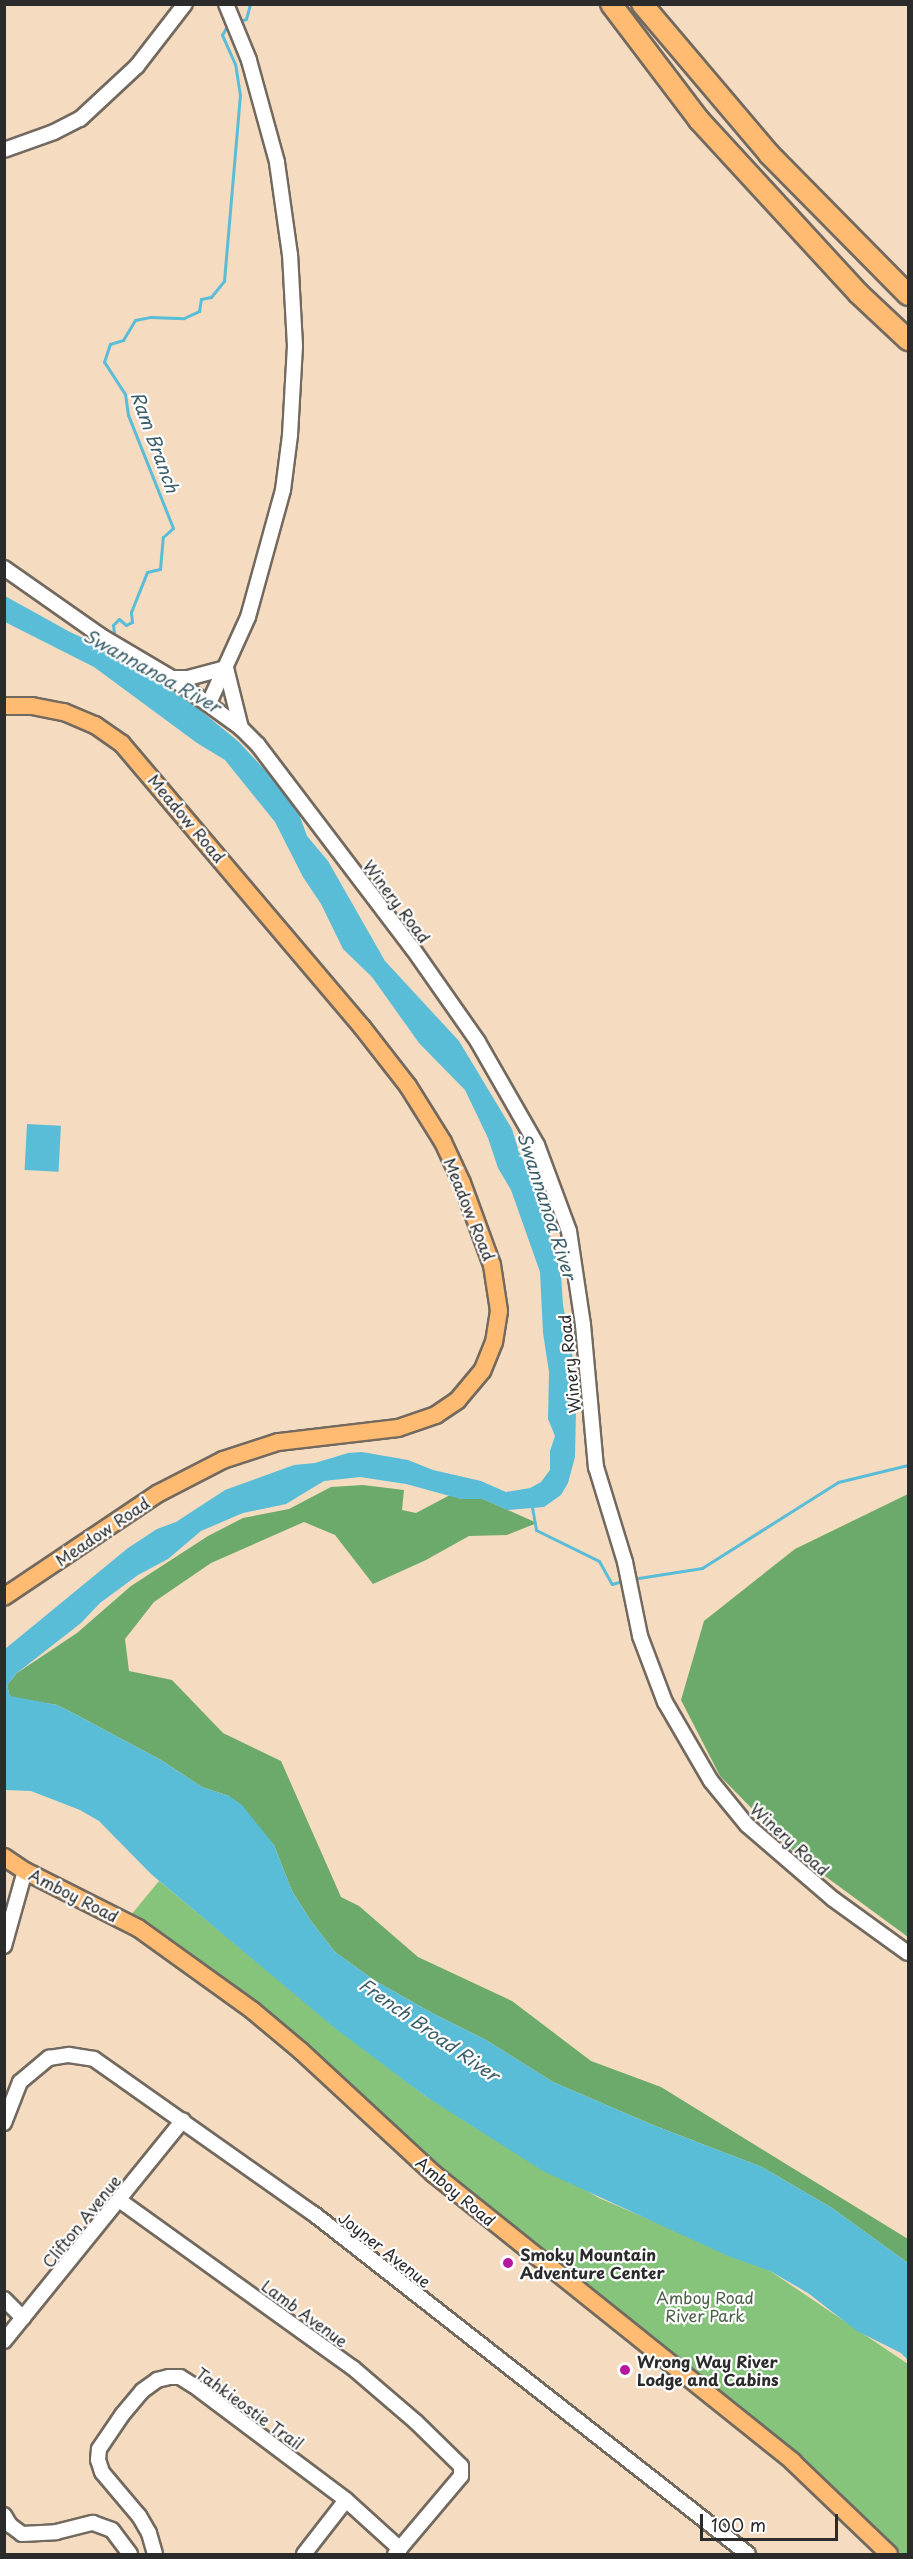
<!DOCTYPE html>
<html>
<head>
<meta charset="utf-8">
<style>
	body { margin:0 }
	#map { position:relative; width:913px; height:2559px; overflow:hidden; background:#f5dbbf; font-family:"Playpen Sans",sans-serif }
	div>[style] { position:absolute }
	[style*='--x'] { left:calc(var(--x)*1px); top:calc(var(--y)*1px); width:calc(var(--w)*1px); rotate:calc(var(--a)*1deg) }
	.green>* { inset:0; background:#86c47b }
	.forest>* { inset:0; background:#6caa6b }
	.water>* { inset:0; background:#5abdd8; transform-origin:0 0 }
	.stream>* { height:3px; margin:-1.5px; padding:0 1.5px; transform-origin:1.5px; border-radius:1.5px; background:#5abdd8 }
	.roads { filter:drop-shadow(2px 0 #72695f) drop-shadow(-2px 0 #72695f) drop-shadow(0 2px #72695f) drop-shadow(0 -2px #72695f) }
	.minor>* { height:14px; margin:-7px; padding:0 7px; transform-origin:7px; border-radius:7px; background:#fff }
	.major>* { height:16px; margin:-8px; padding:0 8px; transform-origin:8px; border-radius:8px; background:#febb71 }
	.highway>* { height:20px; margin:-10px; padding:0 10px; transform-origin:10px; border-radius:10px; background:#febb71 }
	.dots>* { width:16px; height:16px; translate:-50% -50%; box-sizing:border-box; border:3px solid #fff; border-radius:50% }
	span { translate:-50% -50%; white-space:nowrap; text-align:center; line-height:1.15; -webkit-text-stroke:4.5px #fff; paint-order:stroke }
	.street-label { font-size:16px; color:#2b2b2b }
	.poi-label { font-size:16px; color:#2b2b2b; font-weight:700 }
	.left { translate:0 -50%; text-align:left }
	.park-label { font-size:16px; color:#4b6147 }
	.water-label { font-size:18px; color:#3b5e68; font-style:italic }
	.frame { position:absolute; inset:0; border:6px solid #2b2b2b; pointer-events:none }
	.scale { position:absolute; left:700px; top:2514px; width:138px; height:27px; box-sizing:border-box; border:3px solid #2b2b2b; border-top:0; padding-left:8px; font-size:18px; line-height:21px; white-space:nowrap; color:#2b2b2b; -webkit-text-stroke:4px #fff; paint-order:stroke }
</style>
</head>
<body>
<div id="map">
	<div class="green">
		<i style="clip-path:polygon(159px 1881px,315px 2010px,425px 2096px,599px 2198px,770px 2271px,908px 2364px,908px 2554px,902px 2554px,813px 2468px,436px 2164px,275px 2019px,188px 1951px,153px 1926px,131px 1915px)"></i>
	</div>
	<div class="forest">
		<i style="clip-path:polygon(363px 1485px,404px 1490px,402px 1510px,416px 1513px,450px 1495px,461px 1499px,483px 1499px,537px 1523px,507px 1535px,469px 1536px,426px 1560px,373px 1584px,335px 1535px,304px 1522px,211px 1563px,154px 1602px,125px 1639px,129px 1671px,172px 1680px,223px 1733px,281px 1761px,341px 1897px,359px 1906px,418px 1957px,512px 2001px,591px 2061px,661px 2087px,908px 2239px,908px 2263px,832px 2208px,762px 2167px,653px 2125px,553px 2082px,486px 2040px,432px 2013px,374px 1980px,335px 1952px,311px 1921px,292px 1891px,274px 1845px,229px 1796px,202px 1787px,161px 1760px,75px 1714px,57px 1705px,10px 1697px,7px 1685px,17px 1673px,77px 1633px,131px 1586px,208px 1536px,243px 1518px,289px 1509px,331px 1487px)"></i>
		<i style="clip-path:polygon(908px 1494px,908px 1937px,799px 1857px,720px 1776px,681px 1700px,704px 1621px,795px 1549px)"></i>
	</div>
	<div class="water">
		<i style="clip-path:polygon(5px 596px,70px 632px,116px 653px,195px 706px,239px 742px,273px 779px,299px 814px,307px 836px,328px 861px,385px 961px,459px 1041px,512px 1129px,519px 1152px,534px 1181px,561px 1274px,563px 1305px,573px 1359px,576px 1410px,575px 1457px,568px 1483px,561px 1495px,544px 1507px,507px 1510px,483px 1499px,461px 1499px,406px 1484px,360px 1477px,324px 1481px,286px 1504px,243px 1513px,201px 1531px,168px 1559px,138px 1575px,100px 1603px,81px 1623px,17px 1673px,7px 1685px,10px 1696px,57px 1705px,75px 1714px,161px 1760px,202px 1787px,229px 1796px,242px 1805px,274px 1845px,292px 1891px,311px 1921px,335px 1952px,374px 1980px,432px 2013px,486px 2040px,553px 2082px,653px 2125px,762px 2167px,832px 2208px,908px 2263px,908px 2360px,901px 2353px,857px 2331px,808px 2293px,770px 2271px,728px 2256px,543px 2171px,425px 2096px,336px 2029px,151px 1874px,99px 1821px,80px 1810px,31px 1791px,5px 1790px,5px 1649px,128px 1548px,157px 1529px,176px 1522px,225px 1490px,294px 1465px,315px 1463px,348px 1453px,362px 1452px,408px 1460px,433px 1470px,481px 1481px,506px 1492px,530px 1488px,541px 1482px,550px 1470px,550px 1451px,555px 1436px,548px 1419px,549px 1372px,543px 1333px,540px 1272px,511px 1190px,498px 1168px,488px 1138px,465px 1090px,419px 1043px,372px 977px,343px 949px,321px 904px,303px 877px,275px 822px,225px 760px,197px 743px,94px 667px,5px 622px)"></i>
		<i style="left:27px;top:1124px;width:34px;height:46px;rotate:3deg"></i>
	</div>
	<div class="stream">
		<i style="--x:240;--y:21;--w:6;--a:-18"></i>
		<i style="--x:246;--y:19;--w:16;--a:-75"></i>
		<i style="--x:111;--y:637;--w:5;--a:-53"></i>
		<i style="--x:114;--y:633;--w:8;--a:-97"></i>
		<i style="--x:113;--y:625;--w:8;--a:-45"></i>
		<i style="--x:119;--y:619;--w:9;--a:41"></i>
		<i style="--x:126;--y:625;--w:7;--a:-27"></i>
		<i style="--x:132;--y:622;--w:10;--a:-96"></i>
		<i style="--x:131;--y:612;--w:43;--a:-68.2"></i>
		<i style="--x:147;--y:572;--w:13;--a:-13"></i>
		<i style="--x:160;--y:569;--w:32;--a:-85"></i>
		<i style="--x:163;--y:537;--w:13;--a:-42"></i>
		<i style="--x:173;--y:528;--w:122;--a:-111.7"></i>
		<i style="--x:128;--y:415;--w:21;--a:-98"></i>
		<i style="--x:125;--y:394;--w:38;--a:-123"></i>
		<i style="--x:104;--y:362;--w:19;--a:-72"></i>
		<i style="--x:110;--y:344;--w:14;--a:-17"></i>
		<i style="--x:123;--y:340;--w:23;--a:-59"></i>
		<i style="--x:135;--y:320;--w:15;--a:-11"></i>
		<i style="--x:150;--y:317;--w:34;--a:2"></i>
		<i style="--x:184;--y:318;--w:17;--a:-25"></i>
		<i style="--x:199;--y:311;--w:12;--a:-81"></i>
		<i style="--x:201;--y:299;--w:10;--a:-11"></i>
		<i style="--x:211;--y:297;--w:21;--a:-51"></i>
		<i style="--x:224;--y:281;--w:187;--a:-85.1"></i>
		<i style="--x:240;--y:95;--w:31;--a:-99"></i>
		<i style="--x:235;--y:64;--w:32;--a:-114"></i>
		<i style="--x:222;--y:35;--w:10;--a:-61"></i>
		<i style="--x:532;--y:1507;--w:23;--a:80"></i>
		<i style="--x:536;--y:1530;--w:70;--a:26.2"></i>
		<i style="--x:599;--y:1561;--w:26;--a:61"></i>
		<i style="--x:612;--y:1584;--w:15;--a:-16"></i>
		<i style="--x:632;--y:1579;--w:71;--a:-8.9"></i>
		<i style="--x:702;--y:1568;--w:161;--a:-32.3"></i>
		<i style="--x:838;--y:1482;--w:72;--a:-13.7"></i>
	</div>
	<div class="roads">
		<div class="minor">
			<i style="--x:4;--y:150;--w:53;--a:-19.8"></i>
			<i style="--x:54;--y:132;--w:29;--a:-27"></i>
			<i style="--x:80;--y:119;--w:78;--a:-42.9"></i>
			<i style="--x:137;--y:66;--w:78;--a:-52.3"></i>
			<i style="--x:4;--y:568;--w:118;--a:35"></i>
			<i style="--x:101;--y:636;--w:82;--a:30.6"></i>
			<i style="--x:172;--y:678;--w:85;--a:35.9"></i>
			<i style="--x:241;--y:728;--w:24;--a:45"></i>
			<i style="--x:258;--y:745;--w:256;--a:52.8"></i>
			<i style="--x:413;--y:949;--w:113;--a:55"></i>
			<i style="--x:478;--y:1042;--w:119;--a:60.2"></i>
			<i style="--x:537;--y:1145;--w:92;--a:69.6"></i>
			<i style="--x:569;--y:1231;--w:95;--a:81.5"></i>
			<i style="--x:583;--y:1325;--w:143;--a:84.8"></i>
			<i style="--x:596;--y:1467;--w:99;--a:73"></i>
			<i style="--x:625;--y:1562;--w:76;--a:78.5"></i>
			<i style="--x:640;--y:1636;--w:71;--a:69.3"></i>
			<i style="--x:665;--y:1702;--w:91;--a:59.8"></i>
			<i style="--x:711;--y:1781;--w:57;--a:50.7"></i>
			<i style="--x:747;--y:1825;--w:113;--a:40.7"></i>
			<i style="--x:833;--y:1899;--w:92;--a:35.8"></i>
			<i style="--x:172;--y:678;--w:16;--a:0"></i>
			<i style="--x:188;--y:678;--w:39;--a:-15"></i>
			<i style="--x:226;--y:668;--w:62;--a:76"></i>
			<i style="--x:209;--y:703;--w:94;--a:-65.6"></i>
			<i style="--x:248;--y:617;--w:132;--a:-74.6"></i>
			<i style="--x:283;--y:490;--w:55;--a:-82.7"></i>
			<i style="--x:290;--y:435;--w:89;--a:-86.8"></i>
			<i style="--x:295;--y:346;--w:91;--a:-93.1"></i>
			<i style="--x:290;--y:255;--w:94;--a:-98"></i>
			<i style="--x:277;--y:162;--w:106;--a:-105.4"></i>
			<i style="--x:249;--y:60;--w:61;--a:-112.3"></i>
			<i style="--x:4;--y:1946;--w:78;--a:-74.4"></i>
			<i style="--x:4;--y:2123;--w:44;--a:-68.7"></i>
			<i style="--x:20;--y:2082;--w:38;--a:-40"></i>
			<i style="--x:49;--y:2058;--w:20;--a:-9"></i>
			<i style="--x:69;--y:2055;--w:25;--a:9"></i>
			<i style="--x:94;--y:2059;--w:269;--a:35.2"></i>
			<i style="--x:314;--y:2214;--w:551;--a:38.08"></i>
			<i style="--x:119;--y:2200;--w:288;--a:35.7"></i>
			<i style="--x:353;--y:2368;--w:83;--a:40.6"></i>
			<i style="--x:416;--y:2422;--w:63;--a:44.4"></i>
			<i style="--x:461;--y:2466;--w:10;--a:90"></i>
			<i style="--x:461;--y:2476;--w:102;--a:130.2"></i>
			<i style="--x:4;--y:2299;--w:27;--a:45"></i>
			<i style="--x:4;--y:2341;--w:284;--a:-51"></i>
			<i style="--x:4;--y:2515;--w:12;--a:59"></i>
			<i style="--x:10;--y:2525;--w:15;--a:37"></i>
			<i style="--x:22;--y:2534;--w:34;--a:-3"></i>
			<i style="--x:56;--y:2532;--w:38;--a:-14"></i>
			<i style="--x:93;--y:2523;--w:20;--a:20"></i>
			<i style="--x:112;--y:2530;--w:30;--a:53"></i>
			<i style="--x:155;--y:2554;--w:22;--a:-106"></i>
			<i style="--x:149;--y:2533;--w:20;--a:-120"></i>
			<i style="--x:139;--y:2516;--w:57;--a:-130.1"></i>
			<i style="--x:102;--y:2472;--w:13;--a:-108"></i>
			<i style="--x:98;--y:2460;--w:11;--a:-85"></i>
			<i style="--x:99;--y:2449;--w:41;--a:-55.9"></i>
			<i style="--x:122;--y:2415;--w:31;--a:-50"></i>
			<i style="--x:142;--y:2391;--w:19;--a:-36"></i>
			<i style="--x:157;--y:2380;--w:12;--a:-14"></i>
			<i style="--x:169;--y:2377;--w:11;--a:0"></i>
			<i style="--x:180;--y:2377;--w:15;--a:32"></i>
			<i style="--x:193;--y:2385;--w:191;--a:36.9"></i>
			<i style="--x:346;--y:2500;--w:73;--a:42.2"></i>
			<i style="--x:304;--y:2554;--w:68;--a:-52.1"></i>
		</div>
		<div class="major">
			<i style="--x:4;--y:706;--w:28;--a:0"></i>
			<i style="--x:32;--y:706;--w:33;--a:11"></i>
			<i style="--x:64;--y:712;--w:34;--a:23"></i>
			<i style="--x:95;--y:725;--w:33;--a:35"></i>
			<i style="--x:122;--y:744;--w:371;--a:49.7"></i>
			<i style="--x:362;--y:1027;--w:75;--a:52.1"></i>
			<i style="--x:408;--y:1086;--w:66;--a:58"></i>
			<i style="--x:443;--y:1142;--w:45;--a:65.1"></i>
			<i style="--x:462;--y:1183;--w:87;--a:69.9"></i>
			<i style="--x:492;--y:1265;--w:47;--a:81.3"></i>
			<i style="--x:499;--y:1311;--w:31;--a:99"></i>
			<i style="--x:494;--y:1342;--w:31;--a:112"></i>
			<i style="--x:482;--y:1371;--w:38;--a:130"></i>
			<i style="--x:458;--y:1400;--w:27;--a:146"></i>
			<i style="--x:436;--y:1415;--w:40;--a:161.1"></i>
			<i style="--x:398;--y:1428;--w:121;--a:173.3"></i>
			<i style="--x:278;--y:1442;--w:58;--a:161.9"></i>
			<i style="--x:223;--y:1460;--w:74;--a:152.7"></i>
			<i style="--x:157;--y:1494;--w:184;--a:146.1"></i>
			<i style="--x:4;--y:1857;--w:25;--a:34"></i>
			<i style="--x:25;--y:1871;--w:127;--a:26.8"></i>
			<i style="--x:138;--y:1928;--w:140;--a:35.7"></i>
			<i style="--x:252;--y:2010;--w:64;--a:39.9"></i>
			<i style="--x:301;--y:2051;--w:181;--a:42.8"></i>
			<i style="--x:434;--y:2174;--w:460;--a:38.7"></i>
			<i style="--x:793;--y:2462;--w:133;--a:43.8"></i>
		</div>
		<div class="highway">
			<i style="--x:611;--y:4;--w:146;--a:52.8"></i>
			<i style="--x:699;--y:120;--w:235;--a:47.4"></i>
			<i style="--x:858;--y:293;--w:69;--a:43.2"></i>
			<i style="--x:642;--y:4;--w:197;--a:49.7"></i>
			<i style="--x:769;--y:154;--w:198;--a:45.4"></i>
		</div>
	</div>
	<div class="dots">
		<i style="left:508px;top:2263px;background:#b5179e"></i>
		<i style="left:625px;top:2370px;background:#b5179e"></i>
	</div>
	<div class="street-label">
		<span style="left:187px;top:818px;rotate:50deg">Meadow Road</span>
		<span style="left:397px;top:901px;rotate:53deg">Winery Road</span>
		<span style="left:470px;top:1209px;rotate:68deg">Meadow Road</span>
		<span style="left:569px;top:1364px;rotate:-96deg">Winery Road</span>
		<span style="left:102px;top:1531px;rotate:-34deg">Meadow Road</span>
		<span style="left:790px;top:1839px;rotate:42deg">Winery Road</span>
		<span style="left:74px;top:1895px;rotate:27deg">Amboy Road</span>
		<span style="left:456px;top:2191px;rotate:40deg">Amboy Road</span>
		<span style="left:81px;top:2221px;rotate:-51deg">Clifton Avenue</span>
		<span style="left:385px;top:2249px;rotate:38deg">Joyner Avenue</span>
		<span style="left:305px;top:2313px;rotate:36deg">Lamb Avenue</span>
		<span style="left:250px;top:2408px;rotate:36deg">Tahkieostie Trail</span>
	</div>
	<div class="poi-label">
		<span class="left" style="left:520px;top:2263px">Smoky Mountain<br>Adventure Center</span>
		<span class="left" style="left:637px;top:2370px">Wrong Way River<br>Lodge and Cabins</span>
	</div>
	<div class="park-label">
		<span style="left:705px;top:2306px">Amboy Road<br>River Park</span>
	</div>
	<div class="water-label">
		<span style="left:155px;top:442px;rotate:70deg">Ram Branch</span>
		<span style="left:152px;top:671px;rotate:29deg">Swannanoa River</span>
		<span style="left:547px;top:1206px;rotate:72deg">Swannanoa River</span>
		<span style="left:429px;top:2030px;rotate:35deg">French Broad River</span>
	</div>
	<div class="frame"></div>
	<div class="scale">100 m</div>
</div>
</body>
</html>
